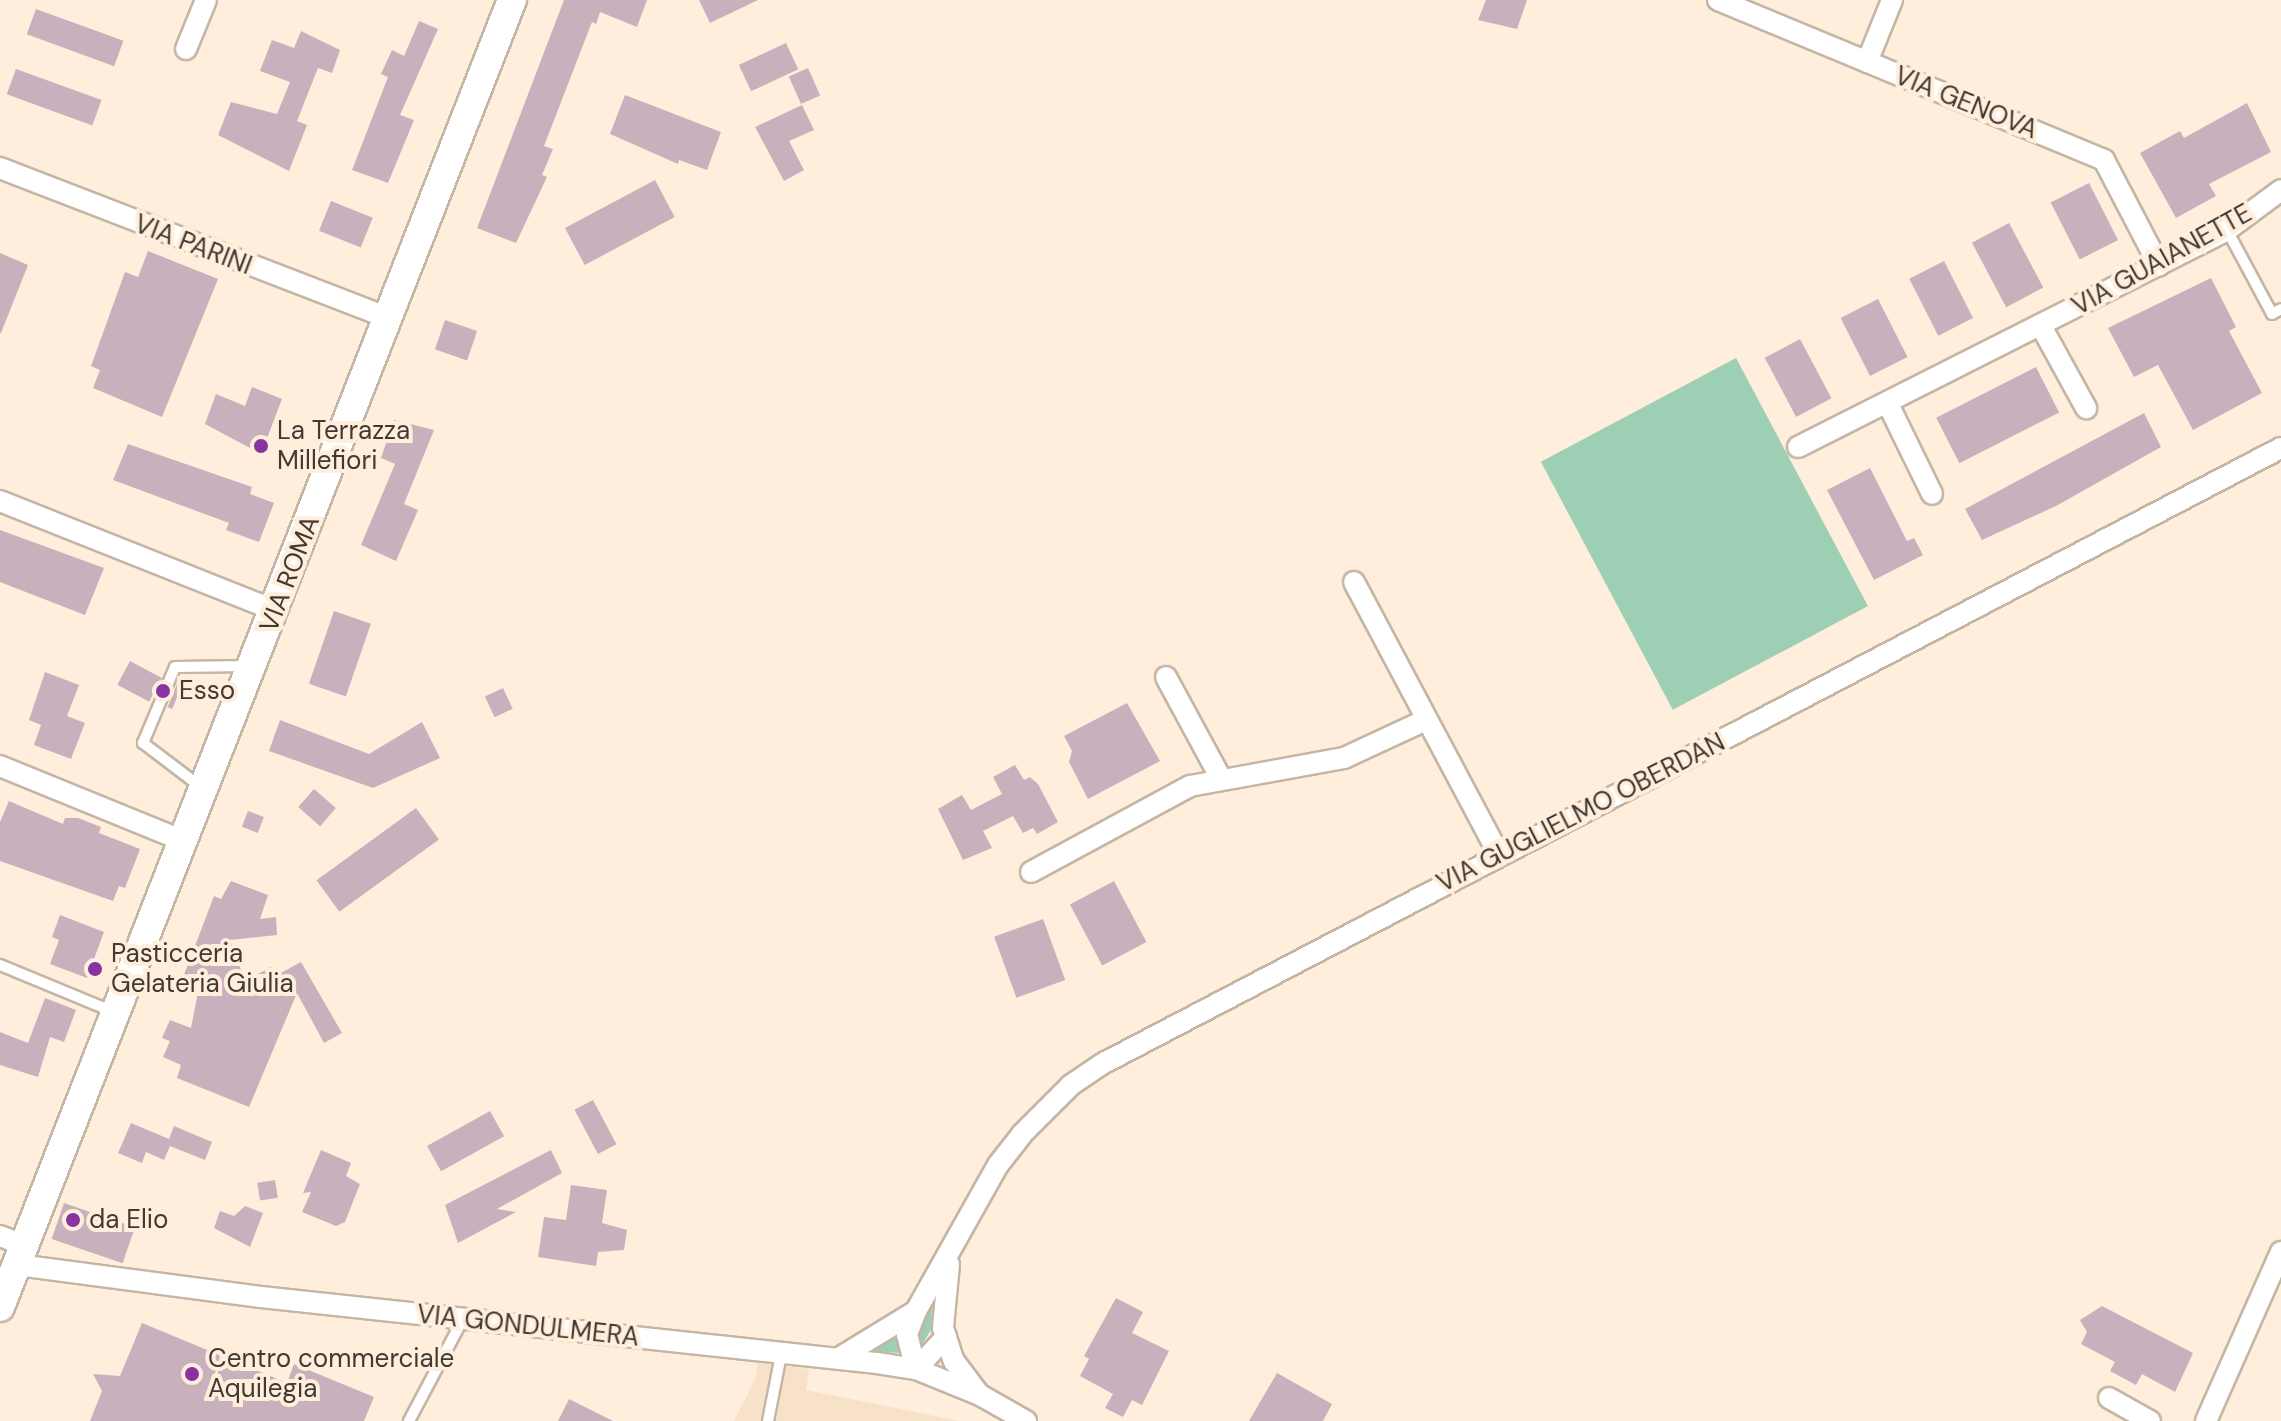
<!DOCTYPE html>
<html>
<head>
<meta charset="utf-8">
<style>
	body { margin:0 }
	#map { position:relative; width:2281px; height:1421px; overflow:hidden; background:#ffeedc; font-family:"DM Sans",sans-serif }
	div>[style] { position:absolute }
	[style*='--x'] { left:calc(var(--x)*1px); top:calc(var(--y)*1px); width:calc(var(--w)*1px); rotate:calc(var(--a)*1deg) }
	.built>* { inset:0; background:#f7e1c9 }
	.green>* { inset:0; background:#9ccfb3; transform-origin:0 0 }
	.building>* { inset:0; background:#c8b1bc; transform-origin:0 0 }
	.roads { filter:drop-shadow(2px 0 #c5b5a4) drop-shadow(-2px 0 #c5b5a4) drop-shadow(0 2px #c5b5a4) drop-shadow(0 -2px #c5b5a4) }
	.service>* { height:10px; margin:-5px; padding:0 5px; transform-origin:5px; border-radius:5px; background:#fff }
	.minor>* { height:20px; margin:-10px; padding:0 10px; transform-origin:10px; border-radius:10px; background:#fff }
	.secondary>* { height:28px; margin:-14px; padding:0 14px; transform-origin:14px; border-radius:14px; background:#fff }
	.dots>* { width:22px; height:22px; translate:-50% -50%; box-sizing:border-box; border:4px solid #ffeedc; border-radius:50% }
	span { translate:-50% -50%; white-space:nowrap; text-align:center; line-height:1.15; -webkit-text-stroke:8px #ffeedc; paint-order:stroke }
	.street-label { font-size:26px; color:#413a33 }
	.poi-label { font-size:26px; color:#413a33 }
	.left { translate:0 -50%; text-align:left }
</style>
</head>
<body>
<div id="map">
	<div class="built">
		<i style="clip-path:polygon(758px 1363px,809px 1369px,806px 1390px,959px 1421px,734px 1421px,755px 1380px)"></i>
	</div>
	<div class="green">
		<i style="left:1736px;top:358px;width:281px;height:221px;rotate:62deg"></i>
		<i style="clip-path:polygon(932px 1308px,931px 1330px,918px 1351px,918px 1328px)"></i>
		<i style="clip-path:polygon(901px 1331px,899px 1353px,874px 1351px)"></i>
	</div>
	<div class="building">
		<i style="clip-path:polygon(564px 0,647px 0,637px 27px,600px 12px,596px 24px,592px 22px,544px 146px,553px 149px,542px 175px,547px 177px,516px 243px,477px 228px)"></i>
		<i style="clip-path:polygon(699px 0,758px 0,710px 23px)"></i>
		<i style="clip-path:polygon(1486px 0,1527px 0,1517px 29px,1478px 20px)"></i>
		<i style="left:36px;top:9px;width:93px;height:27px;rotate:20deg"></i>
		<i style="clip-path:polygon(419px 21px,438px 29px,400px 115px,414px 120px,388px 183px,352px 170px,388px 77px,381px 74px,392px 50px,404px 56px)"></i>
		<i style="clip-path:polygon(301px 31px,340px 50px,332px 73px,318px 68px,297px 121px,307px 125px,289px 171px,218px 135px,231px 102px,277px 114px,290px 82px,260px 71px,272px 40px,294px 48px)"></i>
		<i style="left:786px;top:43px;width:29px;height:52px;rotate:65deg"></i>
		<i style="left:808px;top:68px;width:30px;height:21px;rotate:66deg"></i>
		<i style="left:16px;top:69px;width:91px;height:27px;rotate:20deg"></i>
		<i style="clip-path:polygon(625px 95px,721px 132px,707px 170px,679px 160px,678px 164px,610px 134px)"></i>
		<i style="clip-path:polygon(2247px 103px,2271px 152px,2209px 184px,2216px 196px,2176px 218px,2140px 153px,2180px 131px,2184px 138px)"></i>
		<i style="clip-path:polygon(802px 105px,814px 130px,789px 141px,804px 170px,784px 181px,755px 127px)"></i>
		<i style="left:655px;top:180px;width:42px;height:102px;rotate:62deg"></i>
		<i style="left:2089px;top:183px;width:64px;height:43px;rotate:63deg"></i>
		<i style="left:331px;top:201px;width:45px;height:32px;rotate:22deg"></i>
		<i style="left:2009px;top:223px;width:73px;height:42px;rotate:62deg"></i>
		<i style="clip-path:polygon(148px 251px,218px 279px,162px 417px,93px 388px,100px 370px,91px 366px,125px 272px,138px 277px)"></i>
		<i style="clip-path:polygon(0 253px,28px 265px,1px 333px,0 333px)"></i>
		<i style="left:1944px;top:261px;width:64px;height:39px;rotate:63deg"></i>
		<i style="clip-path:polygon(2211px 278px,2236px 327px,2229px 331px,2262px 393px,2193px 430px,2158px 365px,2134px 377px,2108px 328px)"></i>
		<i style="left:1878px;top:299px;width:65px;height:42px;rotate:63deg"></i>
		<i style="left:445px;top:320px;width:34px;height:31px;rotate:19deg"></i>
		<i style="left:1800px;top:339px;width:67px;height:40px;rotate:62deg"></i>
		<i style="left:2036px;top:367px;width:51px;height:112px;rotate:63deg"></i>
		<i style="clip-path:polygon(252px 387px,282px 399px,261px 454px,205px 424px,216px 394px,245px 406px)"></i>
		<i style="clip-path:polygon(2144px 413px,2161px 447px,2056px 506px,1982px 540px,1965px 509px)"></i>
		<i style="clip-path:polygon(394px 420px,434px 430px,404px 504px,418px 510px,396px 561px,361px 545px,395px 464px,381px 458px)"></i>
		<i style="clip-path:polygon(128px 444px,252px 487px,250px 494px,274px 503px,259px 542px,226px 530px,229px 523px,113px 480px)"></i>
		<i style="clip-path:polygon(1870px 468px,1907px 541px,1914px 538px,1923px 555px,1874px 580px,1827px 490px)"></i>
		<i style="clip-path:polygon(0 530px,104px 568px,85px 615px,0 582px)"></i>
		<i style="left:334px;top:611px;width:39px;height:77px;rotate:19deg"></i>
		<i style="left:130px;top:661px;width:36px;height:27px;rotate:28deg"></i>
		<i style="clip-path:polygon(45px 672px,79px 685px,67px 716px,85px 723px,71px 759px,34px 745px,41px 725px,29px 720px)"></i>
		<i style="left:177px;top:684px;width:5px;height:25px;rotate:22deg"></i>
		<i style="left:503px;top:688px;width:23px;height:20px;rotate:65deg"></i>
		<i style="clip-path:polygon(1127px 703px,1160px 761px,1088px 799px,1069px 762px,1072px 751px,1064px 736px)"></i>
		<i style="clip-path:polygon(280px 720px,369px 754px,422px 722px,440px 758px,373px 788px,269px 751px)"></i>
		<i style="clip-path:polygon(1015px 765px,1024px 780px,1030px 777px,1038px 784px,1058px 822px,1037px 834px,1033px 828px,1023px 833px,1013px 816px,983px 831px,992px 848px,963px 860px,938px 809px,962px 795px,971px 810px,1002px 794px,993px 777px)"></i>
		<i style="left:314px;top:789px;width:29px;height:24px;rotate:41deg"></i>
		<i style="clip-path:polygon(9px 801px,63px 824px,65px 818px,78px 818px,101px 827px,99px 833px,140px 849px,125px 888px,119px 886px,113px 901px,0 861px,0 822px)"></i>
		<i style="left:416px;top:808px;width:39px;height:123px;rotate:54deg"></i>
		<i style="left:248px;top:811px;width:17px;height:17px;rotate:21deg"></i>
		<i style="clip-path:polygon(231px 881px,268px 895px,260px 919px,276px 917px,277px 935px,230px 940px,245px 981px,271px 967px,275px 976px,301px 962px,342px 1033px,324px 1043px,297px 993px,249px 1107px,177px 1078px,181px 1065px,163px 1057px,170px 1041px,162px 1038px,170px 1020px,191px 1028px,199px 987px,182px 980px,214px 896px,221px 899px)"></i>
		<i style="left:1114px;top:881px;width:69px;height:50px;rotate:62deg"></i>
		<i style="clip-path:polygon(60px 915px,104px 932px,87px 978px,50px 964px,59px 940px,52px 937px)"></i>
		<i style="left:1043px;top:919px;width:65px;height:52px;rotate:70deg"></i>
		<i style="clip-path:polygon(45px 998px,76px 1010px,64px 1042px,50px 1037px,38px 1077px,0 1065px,0 1032px,28px 1043px)"></i>
		<i style="left:593px;top:1100px;width:50px;height:21px;rotate:62deg"></i>
		<i style="left:490px;top:1111px;width:29px;height:72px;rotate:61deg"></i>
		<i style="clip-path:polygon(131px 1123px,169px 1139px,174px 1126px,212px 1142px,205px 1160px,170px 1146px,164px 1160px,146px 1152px,142px 1163px,118px 1153px)"></i>
		<i style="clip-path:polygon(321px 1150px,351px 1163px,346px 1176px,360px 1184px,345px 1222px,336px 1226px,302px 1212px,311px 1192px,303px 1193px)"></i>
		<i style="clip-path:polygon(551px 1150px,562px 1173px,497px 1209px,516px 1212px,458px 1243px,445px 1205px)"></i>
		<i style="left:275px;top:1180px;width:18px;height:18px;rotate:81deg"></i>
		<i style="clip-path:polygon(571px 1185px,607px 1190px,602px 1223px,627px 1230px,624px 1250px,598px 1252px,596px 1266px,538px 1257px,544px 1217px,566px 1220px)"></i>
		<i style="left:64px;top:1203px;width:75px;height:38px;rotate:19deg"></i>
		<i style="clip-path:polygon(245px 1206px,263px 1213px,250px 1247px,214px 1228px,220px 1211px,234px 1216px)"></i>
		<i style="clip-path:polygon(1116px 1298px,1143px 1312px,1132px 1333px,1169px 1351px,1142px 1405px,1132px 1400px,1123px 1417px,1105px 1408px,1113px 1394px,1080px 1376px,1089px 1359px,1084px 1356px)"></i>
		<i style="clip-path:polygon(2102px 1306px,2193px 1353px,2175px 1392px,2142px 1374px,2136px 1385px,2110px 1371px,2115px 1362px,2081px 1344px,2087px 1332px,2080px 1320px)"></i>
		<i style="clip-path:polygon(142px 1323px,287px 1383px,294px 1364px,374px 1397px,364px 1421px,90px 1421px,102px 1391px,93px 1374px,120px 1376px)"></i>
		<i style="clip-path:polygon(1277px 1373px,1332px 1404px,1323px 1421px,1249px 1421px)"></i>
		<i style="clip-path:polygon(569px 1399px,613px 1421px,558px 1421px)"></i>
	</div>
	<div class="roads">
		<div class="service">
			<i style="--x:2227;--y:230;--w:95;--a:61.8"></i>
			<i style="--x:2272;--y:314;--w:10;--a:-29"></i>
			<i style="--x:201;--y:787;--w:73;--a:-142.8"></i>
			<i style="--x:143;--y:743;--w:82;--a:-67.2"></i>
			<i style="--x:175;--y:667;--w:73;--a:-0.8"></i>
			<i style="--x:0;--y:965;--w:123;--a:22.4"></i>
			<i style="--x:409;--y:1421;--w:115;--a:-62.1"></i>
			<i style="--x:768;--y:1421;--w:67;--a:-78.9"></i>
		</div>
		<div class="minor">
			<i style="--x:1718;--y:0;--w:418;--a:22.5"></i>
			<i style="--x:2104;--y:160;--w:119;--a:62.4"></i>
			<i style="--x:186;--y:49;--w:53;--a:-67.8"></i>
			<i style="--x:1867;--y:62;--w:67;--a:-68"></i>
			<i style="--x:0;--y:168;--w:416;--a:21.1"></i>
			<i style="--x:2041;--y:326;--w:94;--a:61.2"></i>
			<i style="--x:1888;--y:404;--w:100;--a:63.9"></i>
			<i style="--x:1798;--y:447;--w:481;--a:-26.8"></i>
			<i style="--x:2227;--y:230;--w:67;--a:-36.5"></i>
			<i style="--x:0;--y:501;--w:297;--a:21.7"></i>
			<i style="--x:1354;--y:582;--w:309;--a:62"></i>
			<i style="--x:1166;--y:677;--w:114;--a:61.6"></i>
			<i style="--x:0;--y:766;--w:199;--a:22.2"></i>
			<i style="--x:1031;--y:872;--w:181;--a:-28.4"></i>
			<i style="--x:1190;--y:786;--w:157;--a:-10.3"></i>
			<i style="--x:1344;--y:758;--w:90;--a:-24.9"></i>
			<i style="--x:0;--y:1236;--w:28;--a:21"></i>
			<i style="--x:949;--y:1264;--w:64;--a:95.4"></i>
			<i style="--x:943;--y:1328;--w:35;--a:72"></i>
			<i style="--x:954;--y:1361;--w:40;--a:53"></i>
			<i style="--x:18;--y:1265;--w:245;--a:7.5"></i>
			<i style="--x:261;--y:1297;--w:620;--a:6.12"></i>
			<i style="--x:877;--y:1363;--w:39;--a:9"></i>
			<i style="--x:916;--y:1369;--w:69;--a:22.1"></i>
			<i style="--x:980;--y:1395;--w:53;--a:29.5"></i>
			<i style="--x:916;--y:1311;--w:25;--a:111"></i>
			<i style="--x:907;--y:1334;--w:36;--a:76"></i>
			<i style="--x:916;--y:1369;--w:44;--a:-46.8"></i>
			<i style="--x:839;--y:1358;--w:90;--a:-31.4"></i>
			<i style="--x:916;--y:1311;--w:167;--a:-60.7"></i>
			<i style="--x:998;--y:1165;--w:39;--a:-52"></i>
			<i style="--x:1022;--y:1134;--w:69;--a:-45"></i>
			<i style="--x:1071;--y:1085;--w:37;--a:-34"></i>
			<i style="--x:1102;--y:1064;--w:1330;--a:-27.59"></i>
			<i style="--x:2109;--y:1398;--w:47;--a:29.3"></i>
			<i style="--x:2206;--y:1421;--w:185;--a:-66.1"></i>
		</div>
		<div class="secondary">
			<i style="--x:0;--y:1307;--w:1404;--a:-68.61"></i>
		</div>
	</div>
	<div class="dots">
		<i style="left:261px;top:446px;background:#8733a2"></i>
		<i style="left:163px;top:691px;background:#8733a2"></i>
		<i style="left:95px;top:969px;background:#8733a2"></i>
		<i style="left:73px;top:1220px;background:#8733a2"></i>
		<i style="left:192px;top:1374px;background:#8733a2"></i>
	</div>
	<div class="street-label">
		<span style="left:1966px;top:103px;rotate:22deg">VIA GENOVA</span>
		<span style="left:193px;top:245px;rotate:21deg">VIA PARINI</span>
		<span style="left:2162px;top:260px;rotate:-29deg">VIA GUAIANETTE</span>
		<span style="left:290px;top:574px;rotate:-69deg">VIA ROMA</span>
		<span style="left:1581px;top:813px;rotate:-27deg">VIA GUGLIELMO OBERDAN</span>
		<span style="left:528px;top:1326px;rotate:6deg">VIA GONDULMERA</span>
	</div>
	<div class="poi-label">
		<span class="left" style="left:277px;top:446px">La Terrazza<br>Millefiori</span>
		<span class="left" style="left:179px;top:691px">Esso</span>
		<span class="left" style="left:111px;top:969px">Pasticceria<br>Gelateria Giulia</span>
		<span class="left" style="left:89px;top:1220px">da Elio</span>
		<span class="left" style="left:208px;top:1374px">Centro commerciale<br>Aquilegia</span>
	</div>
</div>
</body>
</html>
